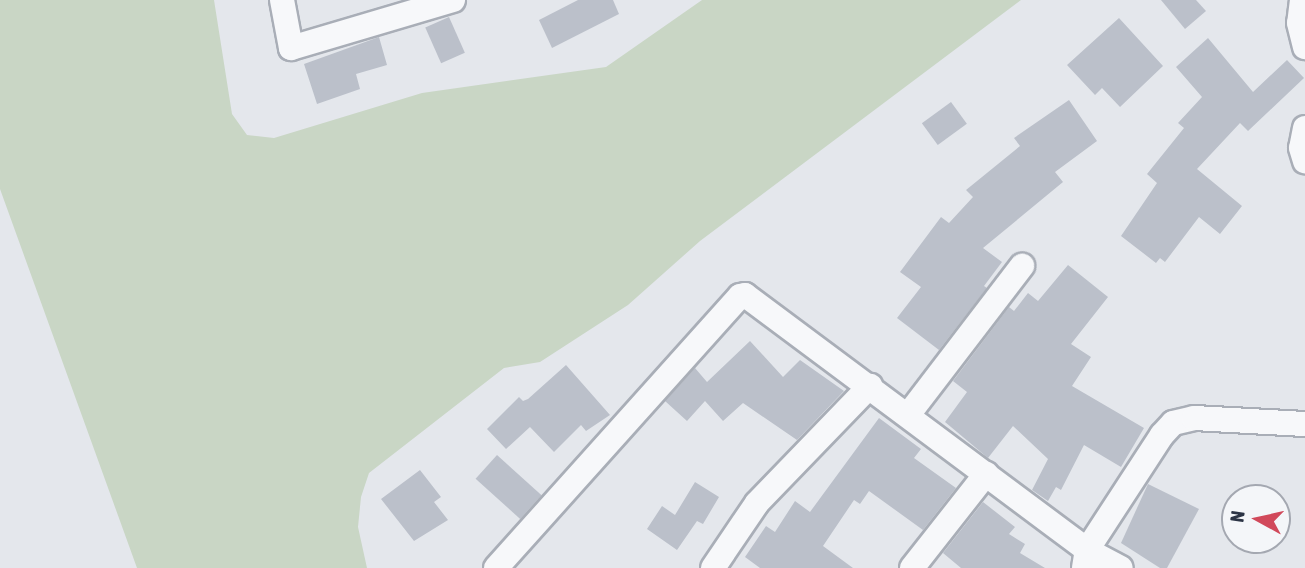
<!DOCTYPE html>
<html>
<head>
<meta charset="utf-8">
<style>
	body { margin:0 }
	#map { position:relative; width:1305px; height:568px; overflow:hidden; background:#e4e7ec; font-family:"Asap Condensed",sans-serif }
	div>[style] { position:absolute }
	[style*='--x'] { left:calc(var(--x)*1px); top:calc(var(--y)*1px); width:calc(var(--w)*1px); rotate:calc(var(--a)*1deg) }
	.green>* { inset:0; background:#c9d6c5 }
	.building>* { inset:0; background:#bbc0ca; transform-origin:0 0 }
	.roads { filter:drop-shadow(2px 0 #a9aeb7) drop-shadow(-2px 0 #a9aeb7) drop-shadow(0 2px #a9aeb7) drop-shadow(0 -2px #a9aeb7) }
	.street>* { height:24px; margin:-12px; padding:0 12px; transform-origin:12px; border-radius:12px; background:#f7f8fa }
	span { translate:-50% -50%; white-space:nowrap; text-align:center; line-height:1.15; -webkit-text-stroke:7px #f4f6f9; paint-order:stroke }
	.north { position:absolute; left:1221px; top:484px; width:70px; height:70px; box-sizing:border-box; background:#f4f6f9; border:2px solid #a4a8b1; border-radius:50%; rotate:278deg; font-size:19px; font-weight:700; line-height:28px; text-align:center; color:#2b3445 }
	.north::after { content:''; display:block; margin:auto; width:24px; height:32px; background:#d1495b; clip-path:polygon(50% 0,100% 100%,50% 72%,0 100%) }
</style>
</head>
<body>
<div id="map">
	<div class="green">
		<i style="clip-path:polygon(0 0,214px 0,232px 114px,247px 135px,274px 138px,422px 93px,606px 67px,702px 0,1021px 0,700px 241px,628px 305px,540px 362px,504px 368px,369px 473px,361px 497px,358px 527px,367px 568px,137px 568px,0 189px)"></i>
	</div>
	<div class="building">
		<i style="clip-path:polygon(578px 0,613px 0,619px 14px,552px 48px,539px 20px)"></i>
		<i style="clip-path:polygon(1161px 0,1196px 0,1206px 11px,1185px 29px)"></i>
		<i style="left:449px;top:17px;width:39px;height:26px;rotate:66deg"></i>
		<i style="clip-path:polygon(1119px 18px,1163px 66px,1120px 107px,1102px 88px,1095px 95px,1067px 65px)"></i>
		<i style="clip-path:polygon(379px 37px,387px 65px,356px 74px,360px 89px,317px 104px,304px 64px)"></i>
		<i style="clip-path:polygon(1208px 38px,1253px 92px,1287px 60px,1304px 78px,1248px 131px,1240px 123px,1197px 169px,1242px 206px,1220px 234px,1199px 217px,1165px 262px,1160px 258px,1156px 263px,1121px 236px,1157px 183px,1147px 174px,1184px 128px,1178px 123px,1202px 97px,1176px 67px)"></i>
		<i style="clip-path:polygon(1069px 100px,1097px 141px,1055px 172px,1063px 182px,983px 248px,1002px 262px,984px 286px,987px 288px,939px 350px,897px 318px,921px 287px,900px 272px,941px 217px,949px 223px,973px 197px,966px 190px,1020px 146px,1014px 138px)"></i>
		<i style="left:951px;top:102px;width:27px;height:36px;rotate:54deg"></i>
		<i style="clip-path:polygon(1068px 265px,1108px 297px,1071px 344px,1091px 357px,1072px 386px,1144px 428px,1121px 467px,1084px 445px,1061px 490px,1056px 487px,1048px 501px,1032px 490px,1048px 459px,1013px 426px,988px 458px,945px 422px,967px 392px,953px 381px,1009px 307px,1014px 311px,1028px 293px,1038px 301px)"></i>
		<i style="clip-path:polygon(750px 341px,783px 377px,800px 360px,844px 391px,797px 440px,743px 403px,723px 421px,705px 401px,687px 421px,665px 401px,695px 368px,707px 382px)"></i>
		<i style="clip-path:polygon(566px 365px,610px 415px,586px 431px,581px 425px,554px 452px,530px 427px,506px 449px,487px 429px,519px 397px,523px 401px,528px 399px)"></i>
		<i style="clip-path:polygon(879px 418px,921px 449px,914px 458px,956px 488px,923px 530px,869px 491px,860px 504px,854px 500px,823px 546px,853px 568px,760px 568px,745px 557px,766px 526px,775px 532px,795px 501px,810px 512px)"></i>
		<i style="left:497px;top:455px;width:60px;height:32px;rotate:42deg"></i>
		<i style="clip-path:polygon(420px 470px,441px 497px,434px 502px,448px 520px,414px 541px,381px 499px)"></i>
		<i style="clip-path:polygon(695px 482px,719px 497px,703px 524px,697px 521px,677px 550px,647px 529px,662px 506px,675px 515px)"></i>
		<i style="clip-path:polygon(1148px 484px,1199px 509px,1167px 568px,1160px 568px,1121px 543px)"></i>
		<i style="clip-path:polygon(983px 502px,1015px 527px,1009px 534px,1025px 544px,1020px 553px,1045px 568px,961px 568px,943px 553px)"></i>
	</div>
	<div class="roads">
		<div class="street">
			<i style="--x:282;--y:0;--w:49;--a:79.4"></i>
			<i style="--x:291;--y:48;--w:169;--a:-16.5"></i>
			<i style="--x:1302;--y:0;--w:23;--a:97"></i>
			<i style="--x:1299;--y:23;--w:25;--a:76"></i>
			<i style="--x:1305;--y:128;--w:20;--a:101"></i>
			<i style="--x:1301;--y:148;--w:14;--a:73"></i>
			<i style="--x:908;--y:415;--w:188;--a:-52.6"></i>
			<i style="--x:496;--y:568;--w:365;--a:-48.1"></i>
			<i style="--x:740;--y:296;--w:5;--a:-11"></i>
			<i style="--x:745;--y:295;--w:427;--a:36.7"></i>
			<i style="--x:1087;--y:550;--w:38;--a:28"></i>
			<i style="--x:713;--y:568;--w:78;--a:-55.9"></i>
			<i style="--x:757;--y:503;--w:163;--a:-46"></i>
			<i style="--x:912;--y:568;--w:120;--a:-51.8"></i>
			<i style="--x:1084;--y:568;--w:18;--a:-81"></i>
			<i style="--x:1087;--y:550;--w:137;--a:-56.9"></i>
			<i style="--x:1162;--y:435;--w:16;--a:-47"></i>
			<i style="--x:1173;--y:423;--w:22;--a:-13"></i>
			<i style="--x:1194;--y:418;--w:111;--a:3.1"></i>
		</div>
	</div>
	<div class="north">N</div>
</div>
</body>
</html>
